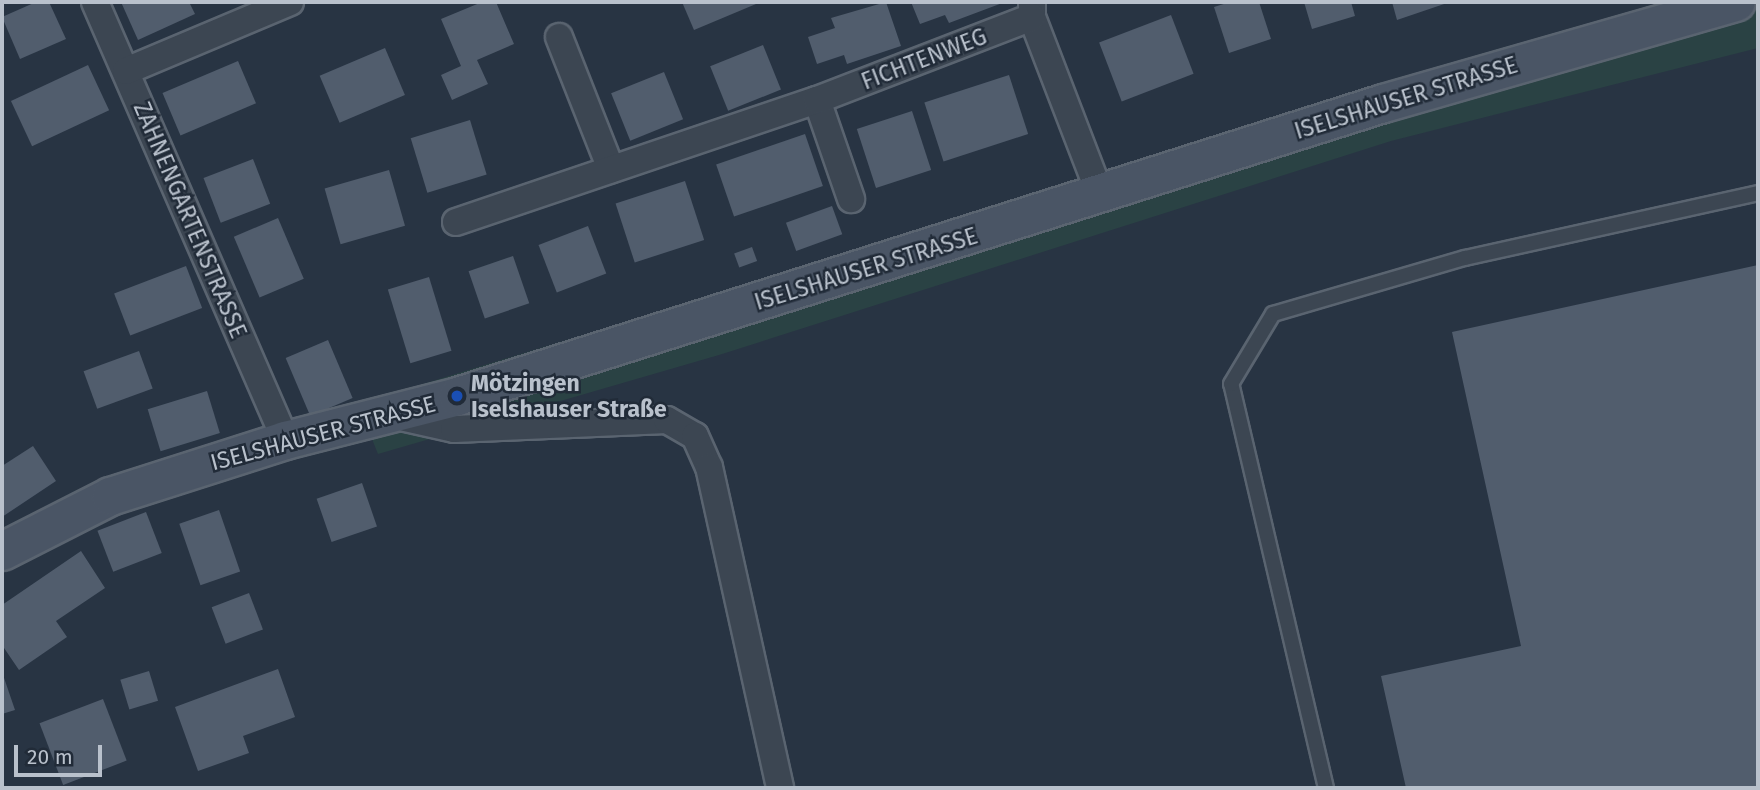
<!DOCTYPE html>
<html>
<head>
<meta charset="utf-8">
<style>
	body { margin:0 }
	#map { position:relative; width:1760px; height:790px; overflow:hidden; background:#283443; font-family:"Fira Sans",sans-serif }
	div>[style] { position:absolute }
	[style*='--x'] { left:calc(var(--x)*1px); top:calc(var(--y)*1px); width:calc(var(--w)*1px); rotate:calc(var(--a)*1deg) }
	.green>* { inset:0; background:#2a4244 }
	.building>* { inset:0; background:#515d6d; transform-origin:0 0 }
	.roads { filter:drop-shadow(2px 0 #5a6470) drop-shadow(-2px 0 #5a6470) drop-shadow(0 2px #5a6470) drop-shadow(0 -2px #5a6470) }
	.lane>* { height:14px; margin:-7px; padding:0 7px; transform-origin:7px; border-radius:7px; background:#3c4652 }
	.street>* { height:26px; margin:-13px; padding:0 13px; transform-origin:13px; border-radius:13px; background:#3c4652 }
	.secondary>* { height:37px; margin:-18.5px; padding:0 18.5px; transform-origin:18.5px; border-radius:18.5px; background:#4a5565 }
	.dots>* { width:19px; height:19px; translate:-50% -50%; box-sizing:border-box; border:4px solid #212b38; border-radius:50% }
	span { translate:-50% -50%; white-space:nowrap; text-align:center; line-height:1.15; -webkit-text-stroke:5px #212b38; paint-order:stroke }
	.street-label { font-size:23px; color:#b9c1cc }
	.poi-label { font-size:23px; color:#b9c1cc; font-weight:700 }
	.left { translate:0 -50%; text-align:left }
	.frame { position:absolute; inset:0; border:4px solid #b9c1cc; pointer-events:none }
	.scale { position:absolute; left:14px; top:745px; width:88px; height:32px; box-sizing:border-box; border:4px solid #b9c1cc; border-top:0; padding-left:9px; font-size:21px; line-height:24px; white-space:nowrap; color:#b9c1cc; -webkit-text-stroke:5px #212b38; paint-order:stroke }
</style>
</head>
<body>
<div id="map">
	<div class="green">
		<i style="clip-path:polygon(1667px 2px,1758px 2px,1758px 48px,1391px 141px,719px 355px,378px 454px,358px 404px)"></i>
	</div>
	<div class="building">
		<i style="clip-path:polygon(36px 2px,49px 2px,66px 39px,20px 59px,2px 17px)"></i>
		<i style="clip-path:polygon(121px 2px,189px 2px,195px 14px,138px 40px)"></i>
		<i style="clip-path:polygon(482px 2px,496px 2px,514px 44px,477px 60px,488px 84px,452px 100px,441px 75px,461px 66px,441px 19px)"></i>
		<i style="clip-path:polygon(682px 2px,755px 2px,756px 4px,694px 30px)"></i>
		<i style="clip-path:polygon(886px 2px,901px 46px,847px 64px,844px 55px,817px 64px,808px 37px,835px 28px,831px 18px)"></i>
		<i style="clip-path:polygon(911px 2px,1005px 2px,949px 23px,945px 15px,920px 24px)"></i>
		<i style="clip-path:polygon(1230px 2px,1259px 2px,1271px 39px,1229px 53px,1214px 7px)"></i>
		<i style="clip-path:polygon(1304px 2px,1351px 2px,1355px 16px,1312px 29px)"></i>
		<i style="clip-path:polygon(1392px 2px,1450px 2px,1397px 20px)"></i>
		<i style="left:1171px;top:15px;width:63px;height:77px;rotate:69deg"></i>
		<i style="left:763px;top:45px;width:48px;height:57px;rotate:68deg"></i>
		<i style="left:385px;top:48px;width:51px;height:71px;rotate:67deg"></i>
		<i style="left:238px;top:61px;width:46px;height:82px;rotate:67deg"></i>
		<i style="left:88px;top:65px;width:50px;height:85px;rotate:65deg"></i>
		<i style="left:664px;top:72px;width:51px;height:57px;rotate:68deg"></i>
		<i style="left:1009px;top:75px;width:62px;height:89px;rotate:72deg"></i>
		<i style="left:912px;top:111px;width:62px;height:58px;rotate:72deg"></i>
		<i style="left:470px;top:120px;width:57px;height:62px;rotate:73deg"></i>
		<i style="left:805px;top:134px;width:55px;height:94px;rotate:71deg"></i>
		<i style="left:253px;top:159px;width:48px;height:53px;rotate:69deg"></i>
		<i style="left:389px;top:170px;width:58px;height:67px;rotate:74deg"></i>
		<i style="left:685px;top:181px;width:62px;height:73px;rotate:72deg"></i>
		<i style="left:832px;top:206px;width:30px;height:49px;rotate:70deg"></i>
		<i style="left:278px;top:218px;width:66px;height:48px;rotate:67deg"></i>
		<i style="left:588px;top:226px;width:51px;height:53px;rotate:69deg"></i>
		<i style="left:752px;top:247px;width:15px;height:19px;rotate:70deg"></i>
		<i style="left:513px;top:256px;width:50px;height:47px;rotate:71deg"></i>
		<i style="clip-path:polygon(1758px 265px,1758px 788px,1406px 788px,1381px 676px,1521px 646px,1452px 332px)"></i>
		<i style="left:186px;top:266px;width:45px;height:77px;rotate:69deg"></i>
		<i style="left:429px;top:277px;width:77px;height:43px;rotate:73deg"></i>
		<i style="left:328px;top:340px;width:63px;height:46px;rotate:67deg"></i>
		<i style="left:139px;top:351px;width:40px;height:59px;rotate:70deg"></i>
		<i style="left:207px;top:391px;width:44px;height:62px;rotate:73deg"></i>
		<i style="clip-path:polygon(33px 446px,56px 481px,2px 517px,2px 466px)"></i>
		<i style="left:362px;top:483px;width:46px;height:48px;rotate:71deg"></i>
		<i style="left:219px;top:510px;width:65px;height:42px;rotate:71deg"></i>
		<i style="left:146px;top:512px;width:44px;height:52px;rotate:69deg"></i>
		<i style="clip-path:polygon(81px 551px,105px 588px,56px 621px,67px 637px,19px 670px,2px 645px,2px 605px)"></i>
		<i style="left:249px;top:593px;width:39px;height:40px;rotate:69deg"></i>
		<i style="clip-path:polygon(278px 669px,295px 717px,243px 736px,249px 753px,198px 771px,175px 707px)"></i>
		<i style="left:149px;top:671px;width:31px;height:30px;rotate:73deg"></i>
		<i style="clip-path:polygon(2px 672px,15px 710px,2px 714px)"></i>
		<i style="left:103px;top:699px;width:66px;height:68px;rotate:69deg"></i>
	</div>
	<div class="roads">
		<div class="lane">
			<i style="--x:1326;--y:788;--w:415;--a:-103.2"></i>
			<i style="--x:1231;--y:384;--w:82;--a:-59"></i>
			<i style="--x:1273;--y:314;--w:200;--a:-16.3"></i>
			<i style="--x:1465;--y:258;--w:300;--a:-12.5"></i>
		</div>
		<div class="street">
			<i style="--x:95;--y:2;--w:477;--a:66.5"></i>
			<i style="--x:1032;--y:2;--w:15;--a:90"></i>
			<i style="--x:1032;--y:17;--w:193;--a:69"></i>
			<i style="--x:559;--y:37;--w:142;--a:68.5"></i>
			<i style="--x:126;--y:71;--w:178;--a:-22.8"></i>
			<i style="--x:817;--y:100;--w:105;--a:71"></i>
			<i style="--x:456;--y:222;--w:381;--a:-18.7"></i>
			<i style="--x:817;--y:100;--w:230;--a:-21.1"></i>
			<i style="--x:392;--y:415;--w:64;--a:12.7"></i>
			<i style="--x:454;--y:429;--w:213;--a:-2.4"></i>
			<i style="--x:667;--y:420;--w:32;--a:30"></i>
			<i style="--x:695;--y:436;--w:34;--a:66"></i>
			<i style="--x:709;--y:467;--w:329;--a:77.5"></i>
		</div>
		<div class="secondary">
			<i style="--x:2;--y:551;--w:121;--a:-27"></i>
			<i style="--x:110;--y:496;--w:184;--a:-17.7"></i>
			<i style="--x:285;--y:440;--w:178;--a:-14.3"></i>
			<i style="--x:457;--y:396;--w:971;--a:-17.56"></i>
			<i style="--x:1383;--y:103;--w:367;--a:-16"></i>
		</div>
	</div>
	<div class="dots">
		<i style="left:457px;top:396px;background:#1a4fb4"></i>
	</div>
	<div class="street-label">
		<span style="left:924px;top:59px;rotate:-21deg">FICHTENWEG</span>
		<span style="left:1406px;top:98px;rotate:-17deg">ISELSHAUSER STRASSE</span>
		<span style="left:190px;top:220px;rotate:67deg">ZAHNENGARTENSTRASSE</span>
		<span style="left:866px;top:269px;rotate:-17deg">ISELSHAUSER STRASSE</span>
		<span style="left:323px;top:433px;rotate:-15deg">ISELSHAUSER STRASSE</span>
	</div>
	<div class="poi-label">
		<span class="left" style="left:471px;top:396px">Mötzingen<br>Iselshauser Straße</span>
	</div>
	<div class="frame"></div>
	<div class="scale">20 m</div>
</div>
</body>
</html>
